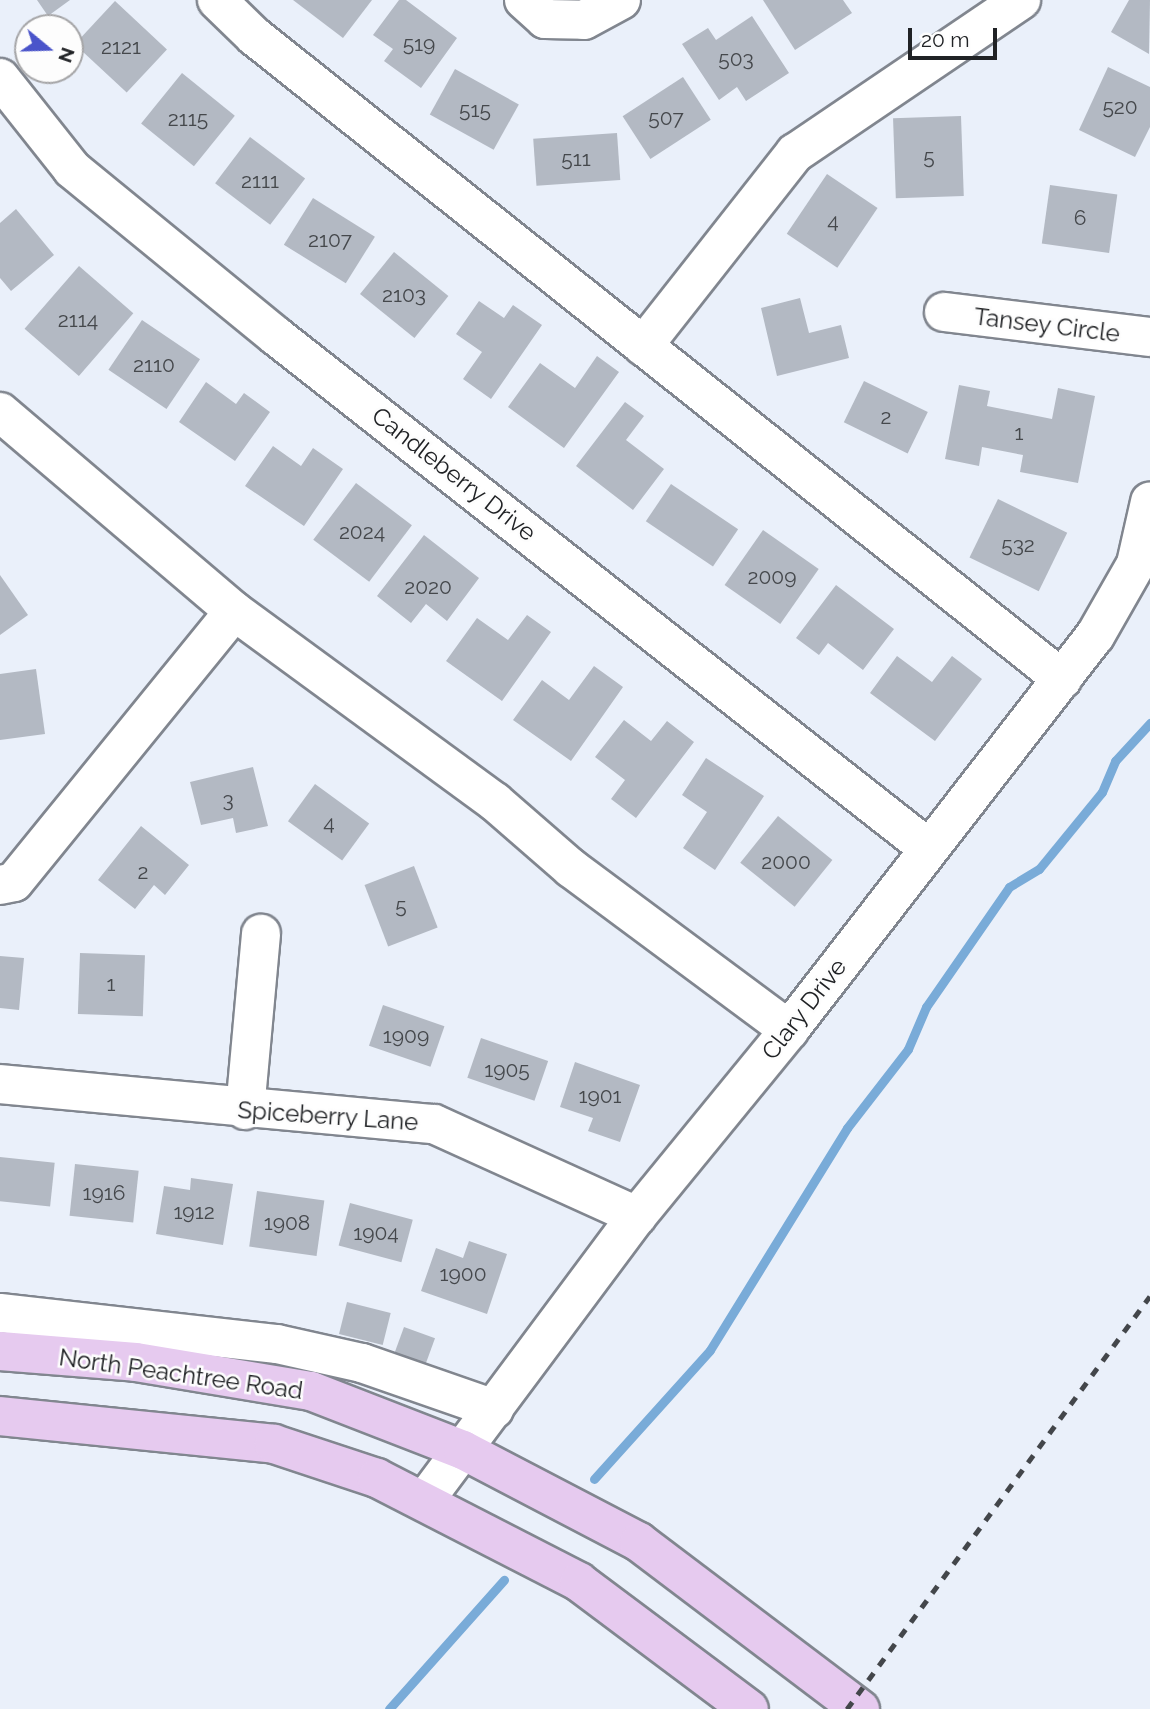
<!DOCTYPE html>
<html>
<head>
<meta charset="utf-8">
<style>
	body { margin:0 }
	#map { position:relative; width:1150px; height:1709px; overflow:hidden; background:#eaf0fa; font-family:Raleway,sans-serif }
	div>[style] { position:absolute }
	[style*='--x'] { left:calc(var(--x)*1px); top:calc(var(--y)*1px); width:calc(var(--w)*1px); rotate:calc(var(--a)*1deg) }
	.stream>* { height:9px; margin:-4.5px; padding:0 4.5px; transform-origin:4.5px; border-radius:4.5px; background:#79abd8 }
	.building>* { inset:0; background:#b3b9c3; transform-origin:0 0 }
	.roads { filter:drop-shadow(2px 0 #81868f) drop-shadow(-2px 0 #81868f) drop-shadow(0 2px #81868f) drop-shadow(0 -2px #81868f) }
	.minor>* { height:38px; margin:-19px; padding:0 19px; transform-origin:19px; border-radius:19px; background:#fff }
	.major>* { height:38px; margin:-19px; padding:0 19px; transform-origin:19px; border-radius:19px; background:#e6caef }
	.rail>* { height:5px; margin-top:-2.5px; transform-origin:0; background:repeating-linear-gradient(90deg,#43464a 0 9px,transparent 0 18px) }
	span { translate:-50% -50%; white-space:nowrap; text-align:center; line-height:1.15; -webkit-text-stroke:5px #fdfdfd; paint-order:stroke }
	.number-label { font-size:21px; color:#45484c }
	.number-label span { -webkit-text-stroke-width:0 }
	.street-label { font-size:24px; color:#202225 }
	.north { position:absolute; left:14px; top:14px; width:70px; height:70px; box-sizing:border-box; background:#fdfdfd; border:2px solid #a5a5a7; border-radius:50%; rotate:109deg; font-size:19px; font-weight:700; line-height:28px; text-align:center; color:#202225 }
	.north::after { content:''; display:block; margin:auto; width:24px; height:32px; background:#4a54ca; clip-path:polygon(50% 0,100% 100%,50% 72%,0 100%) }
	.scale { position:absolute; left:908px; top:28px; width:89px; height:32px; box-sizing:border-box; border:4px solid #202225; border-top:0; padding-left:9px; font-size:21px; line-height:24px; white-space:nowrap; color:#202225; -webkit-text-stroke:5px #fdfdfd; paint-order:stroke }
</style>
</head>
<body>
<div id="map">
	<div class="stream">
		<i style="--x:594;--y:1479;--w:173;--a:-48"></i>
		<i style="--x:710;--y:1350;--w:261;--a:-58.3"></i>
		<i style="--x:847;--y:1128;--w:100;--a:-52.3"></i>
		<i style="--x:908;--y:1049;--w:46;--a:-66.8"></i>
		<i style="--x:926;--y:1007;--w:146;--a:-55.3"></i>
		<i style="--x:1009;--y:887;--w:35;--a:-31"></i>
		<i style="--x:1039;--y:869;--w:99;--a:-50.7"></i>
		<i style="--x:1102;--y:792;--w:34;--a:-67"></i>
		<i style="--x:1115;--y:761;--w:52;--a:-47.4"></i>
		<i style="--x:389;--y:1709;--w:173;--a:-48.3"></i>
	</div>
	<div class="building">
		<i style="clip-path:polygon(37px 0,70px 0,48px 16px)"></i>
		<i style="clip-path:polygon(293px 0,372px 0,343px 38px)"></i>
		<i style="clip-path:polygon(399px 0,406px 0,457px 38px,421px 88px,384px 61px,393px 49px,373px 35px)"></i>
		<i style="clip-path:polygon(763px 0,843px 0,852px 13px,795px 50px)"></i>
		<i style="clip-path:polygon(1129px 0,1150px 0,1149px 54px,1111px 32px)"></i>
		<i style="left:115px;top:1px;width:71px;height:59px;rotate:43deg"></i>
		<i style="clip-path:polygon(752px 16px,789px 73px,746px 101px,737px 87px,719px 100px,682px 44px,708px 28px,716px 40px)"></i>
		<i style="clip-path:polygon(1108px 67px,1150px 87px,1150px 127px,1135px 157px,1079px 130px)"></i>
		<i style="left:455px;top:69px;width:73px;height:52px;rotate:29deg"></i>
		<i style="left:182px;top:73px;width:68px;height:65px;rotate:39deg"></i>
		<i style="left:683px;top:77px;width:51px;height:72px;rotate:57deg"></i>
		<i style="left:961px;top:116px;width:80px;height:68px;rotate:88deg"></i>
		<i style="left:617px;top:133px;width:47px;height:84px;rotate:86deg"></i>
		<i style="left:250px;top:137px;width:69px;height:58px;rotate:37deg"></i>
		<i style="left:827px;top:174px;width:61px;height:72px;rotate:34deg"></i>
		<i style="left:1050px;top:185px;width:68px;height:59px;rotate:8deg"></i>
		<i style="left:313px;top:198px;width:73px;height:55px;rotate:32deg"></i>
		<i style="clip-path:polygon(16px 209px,54px 255px,11px 291px,0 278px,0 223px)"></i>
		<i style="left:394px;top:252px;width:70px;height:54px;rotate:39deg"></i>
		<i style="left:79px;top:266px;width:72px;height:83px;rotate:41deg"></i>
		<i style="clip-path:polygon(800px 298px,809px 333px,841px 325px,849px 358px,777px 376px,761px 308px)"></i>
		<i style="clip-path:polygon(479px 301px,504px 318px,513px 305px,542px 325px,491px 399px,463px 379px,482px 352px,456px 334px)"></i>
		<i style="left:142px;top:320px;width:70px;height:60px;rotate:34deg"></i>
		<i style="clip-path:polygon(597px 356px,619px 372px,564px 448px,508px 407px,540px 363px,575px 388px)"></i>
		<i style="left:864px;top:381px;width:71px;height:46px;rotate:26deg"></i>
		<i style="clip-path:polygon(206px 382px,236px 404px,244px 393px,270px 412px,235px 461px,179px 422px)"></i>
		<i style="clip-path:polygon(959px 385px,990px 391px,987px 406px,1052px 419px,1058px 388px,1095px 396px,1078px 483px,1020px 472px,1023px 455px,982px 447px,979px 466px,945px 459px)"></i>
		<i style="clip-path:polygon(625px 402px,644px 416px,626px 440px,664px 469px,633px 510px,576px 466px)"></i>
		<i style="clip-path:polygon(273px 446px,301px 466px,313px 448px,343px 469px,304px 526px,245px 486px)"></i>
		<i style="left:356px;top:483px;width:70px;height:71px;rotate:37deg"></i>
		<i style="left:671px;top:484px;width:81px;height:45px;rotate:34deg"></i>
		<i style="left:998px;top:499px;width:77px;height:65px;rotate:26deg"></i>
		<i style="left:763px;top:530px;width:68px;height:67px;rotate:35deg"></i>
		<i style="clip-path:polygon(424px 535px,479px 578px,447px 621px,426px 604px,411px 623px,377px 596px)"></i>
		<i style="clip-path:polygon(0 575px,28px 615px,0 635px)"></i>
		<i style="clip-path:polygon(836px 585px,894px 629px,863px 670px,828px 643px,819px 655px,796px 638px)"></i>
		<i style="clip-path:polygon(527px 615px,551px 632px,502px 701px,446px 661px,477px 618px,508px 640px)"></i>
		<i style="clip-path:polygon(897px 656px,932px 682px,952px 656px,982px 679px,935px 741px,870px 693px)"></i>
		<i style="clip-path:polygon(594px 666px,623px 687px,571px 761px,513px 720px,542px 680px,569px 700px)"></i>
		<i style="clip-path:polygon(36px 669px,45px 734px,0 740px,0 674px)"></i>
		<i style="clip-path:polygon(624px 720px,651px 741px,667px 721px,694px 742px,636px 818px,611px 799px,625px 780px,595px 757px)"></i>
		<i style="clip-path:polygon(706px 758px,764px 796px,715px 870px,683px 848px,707px 812px,682px 795px)"></i>
		<i style="clip-path:polygon(253px 767px,268px 826px,236px 833px,233px 818px,201px 825px,190px 782px)"></i>
		<i style="left:315px;top:784px;width:67px;height:46px;rotate:36deg"></i>
		<i style="left:778px;top:816px;width:70px;height:60px;rotate:39deg"></i>
		<i style="clip-path:polygon(141px 826px,189px 865px,165px 895px,154px 885px,135px 909px,98px 880px)"></i>
		<i style="left:414px;top:866px;width:66px;height:53px;rotate:69deg"></i>
		<i style="left:80px;top:953px;width:65px;height:61px;rotate:2deg"></i>
		<i style="clip-path:polygon(0 956px,24px 958px,19px 1010px,0 1008px)"></i>
		<i style="left:383px;top:1005px;width:65px;height:43px;rotate:19deg"></i>
		<i style="left:481px;top:1038px;width:71px;height:42px;rotate:19deg"></i>
		<i style="clip-path:polygon(575px 1062px,640px 1085px,620px 1142px,588px 1131px,593px 1118px,560px 1107px)"></i>
		<i style="left:0;top:1157px;width:55px;height:44px;rotate:6deg"></i>
		<i style="left:75px;top:1164px;width:64px;height:52px;rotate:6deg"></i>
		<i style="clip-path:polygon(191px 1178px,233px 1184px,223px 1245px,156px 1234px,164px 1186px,190px 1190px)"></i>
		<i style="left:257px;top:1191px;width:68px;height:56px;rotate:8deg"></i>
		<i style="left:350px;top:1203px;width:65px;height:44px;rotate:15deg"></i>
		<i style="clip-path:polygon(469px 1241px,507px 1254px,487px 1314px,421px 1291px,436px 1248px,463px 1258px)"></i>
		<i style="left:347px;top:1302px;width:45px;height:33px;rotate:14deg"></i>
		<i style="left:404px;top:1327px;width:33px;height:28px;rotate:20deg"></i>
	</div>
	<div class="roads">
		<div class="minor">
			<i style="--x:217;--y:0;--w:52;--a:44.2"></i>
			<i style="--x:254;--y:36;--w:1033;--a:38.51"></i>
			<i style="--x:524;--y:0;--w:28;--a:42"></i>
			<i style="--x:545;--y:19;--w:39;--a:1"></i>
			<i style="--x:584;--y:20;--w:42;--a:-28.4"></i>
			<i style="--x:0;--y:78;--w:116;--a:51.6"></i>
			<i style="--x:72;--y:169;--w:264;--a:39.3"></i>
			<i style="--x:276;--y:336;--w:830;--a:38.15"></i>
			<i style="--x:944;--y:312;--w:208;--a:6.9"></i>
			<i style="--x:643;--y:346;--w:246;--a:-51.8"></i>
			<i style="--x:795;--y:153;--w:273;--a:-34.1"></i>
			<i style="--x:0;--y:412;--w:307;--a:40.4"></i>
			<i style="--x:234;--y:611;--w:323;--a:36.2"></i>
			<i style="--x:495;--y:802;--w:101;--a:41"></i>
			<i style="--x:571;--y:868;--w:272;--a:36.6"></i>
			<i style="--x:0;--y:885;--w:14;--a:-12"></i>
			<i style="--x:14;--y:882;--w:349;--a:-50.9"></i>
			<i style="--x:0;--y:1084;--w:436;--a:5.3"></i>
			<i style="--x:434;--y:1124;--w:223;--a:24.4"></i>
			<i style="--x:245;--y:1110;--w:177;--a:-84.8"></i>
			<i style="--x:0;--y:1313;--w:279;--a:6.4"></i>
			<i style="--x:277;--y:1344;--w:87;--a:12.6"></i>
			<i style="--x:362;--y:1363;--w:140;--a:19.2"></i>
			<i style="--x:425;--y:1500;--w:354;--a:-53.3"></i>
			<i style="--x:637;--y:1216;--w:240;--a:-50.7"></i>
			<i style="--x:789;--y:1030;--w:499;--a:-52.2"></i>
			<i style="--x:1095;--y:636;--w:83;--a:-60.3"></i>
			<i style="--x:1136;--y:564;--w:64;--a:-77.3"></i>
		</div>
		<div class="major">
			<i style="--x:0;--y:1351;--w:136;--a:4.6"></i>
			<i style="--x:136;--y:1362;--w:177;--a:9.4"></i>
			<i style="--x:311;--y:1391;--w:163;--a:21.2"></i>
			<i style="--x:463;--y:1450;--w:199;--a:27.6"></i>
			<i style="--x:639;--y:1542;--w:277;--a:37.1"></i>
			<i style="--x:0;--y:1416;--w:275;--a:5.8"></i>
			<i style="--x:274;--y:1444;--w:108;--a:18.3"></i>
			<i style="--x:377;--y:1478;--w:227;--a:27.2"></i>
			<i style="--x:579;--y:1582;--w:212;--a:36.8"></i>
		</div>
	</div>
	<div class="rail">
		<i style="--x:847;--y:1709;--w:512;--a:-53.73"></i>
	</div>
	<div class="number-label">
		<span style="left:419px;top:44px">519</span>
		<span style="left:121px;top:47px">2121</span>
		<span style="left:736px;top:59px">503</span>
		<span style="left:1120px;top:107px">520</span>
		<span style="left:475px;top:110px">515</span>
		<span style="left:666px;top:118px">507</span>
		<span style="left:188px;top:119px">2115</span>
		<span style="left:929px;top:157px">5</span>
		<span style="left:576px;top:159px">511</span>
		<span style="left:260px;top:181px">2111</span>
		<span style="left:1080px;top:218px">6</span>
		<span style="left:833px;top:221px">4</span>
		<span style="left:330px;top:240px">2107</span>
		<span style="left:404px;top:295px">2103</span>
		<span style="left:78px;top:320px">2114</span>
		<span style="left:154px;top:365px">2110</span>
		<span style="left:886px;top:417px">2</span>
		<span style="left:1019px;top:433px">1</span>
		<span style="left:362px;top:532px">2024</span>
		<span style="left:1018px;top:545px">532</span>
		<span style="left:772px;top:577px">2009</span>
		<span style="left:428px;top:587px">2020</span>
		<span style="left:228px;top:800px">3</span>
		<span style="left:329px;top:823px">4</span>
		<span style="left:786px;top:862px">2000</span>
		<span style="left:143px;top:872px">2</span>
		<span style="left:401px;top:906px">5</span>
		<span style="left:111px;top:984px">1</span>
		<span style="left:406px;top:1036px">1909</span>
		<span style="left:507px;top:1070px">1905</span>
		<span style="left:600px;top:1096px">1901</span>
		<span style="left:104px;top:1193px">1916</span>
		<span style="left:194px;top:1212px">1912</span>
		<span style="left:287px;top:1223px">1908</span>
		<span style="left:376px;top:1233px">1904</span>
		<span style="left:463px;top:1274px">1900</span>
	</div>
	<div class="street-label">
		<span style="left:1047px;top:325px;rotate:7deg">Tansey Circle</span>
		<span style="left:454px;top:474px;rotate:38deg">Candleberry Drive</span>
		<span style="left:804px;top:1009px;rotate:-52deg">Clary Drive</span>
		<span style="left:328px;top:1116px;rotate:4deg">Spiceberry Lane</span>
		<span style="left:181px;top:1374px;rotate:8deg">North Peachtree Road</span>
	</div>
	<div class="north">N</div>
	<div class="scale">20 m</div>
</div>
</body>
</html>
